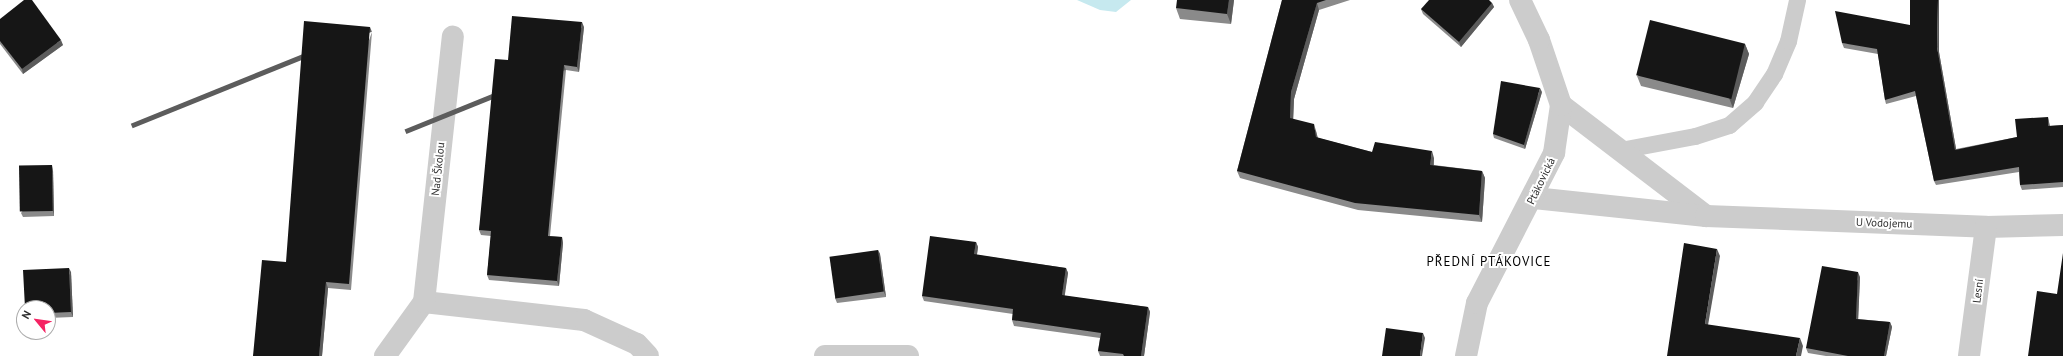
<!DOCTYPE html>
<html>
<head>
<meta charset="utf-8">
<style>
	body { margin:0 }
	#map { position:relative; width:2063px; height:356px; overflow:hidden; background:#fff; font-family:"PT Sans",sans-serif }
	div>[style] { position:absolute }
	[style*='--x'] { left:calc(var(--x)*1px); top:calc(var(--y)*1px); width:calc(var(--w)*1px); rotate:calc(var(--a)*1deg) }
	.water>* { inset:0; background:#c6e9ef }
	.lane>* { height:17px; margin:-8.5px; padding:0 8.5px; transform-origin:8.5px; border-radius:8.5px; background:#ccc }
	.street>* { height:22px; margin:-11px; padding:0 11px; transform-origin:11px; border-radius:11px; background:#ccc }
	.wall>* { inset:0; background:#8a8a8a }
	.shaded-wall>* { inset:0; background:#5c5c5c; transform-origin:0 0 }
	.building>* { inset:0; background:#161616; transform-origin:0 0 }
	span { translate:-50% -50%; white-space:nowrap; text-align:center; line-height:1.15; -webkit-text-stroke:4px #fff; paint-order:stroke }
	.street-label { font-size:11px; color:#2f2f2f }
	.quarter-label { font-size:13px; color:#000; letter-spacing:1px }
	.north { position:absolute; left:16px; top:300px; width:40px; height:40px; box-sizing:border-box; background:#fff; border:1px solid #acacac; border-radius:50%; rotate:299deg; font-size:11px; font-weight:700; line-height:16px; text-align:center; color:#2f2f2f }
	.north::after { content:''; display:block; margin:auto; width:14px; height:18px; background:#f52363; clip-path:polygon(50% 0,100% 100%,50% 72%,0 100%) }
</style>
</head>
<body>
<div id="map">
	<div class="water">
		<i style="clip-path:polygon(1077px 0,1131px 0,1116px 12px,1100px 10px)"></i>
	</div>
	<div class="lane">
		<i style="--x:1620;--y:150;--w:76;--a:-10.6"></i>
		<i style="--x:1695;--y:136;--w:36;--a:-18"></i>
		<i style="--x:1729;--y:125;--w:35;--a:-41"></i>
		<i style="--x:1755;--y:102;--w:34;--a:-56"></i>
		<i style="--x:1774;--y:74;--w:36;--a:-67"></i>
		<i style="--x:1788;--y:41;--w:42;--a:-77.6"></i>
	</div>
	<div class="street">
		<i style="--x:1561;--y:105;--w:183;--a:37.4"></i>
		<i style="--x:1534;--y:198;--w:173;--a:6"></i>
		<i style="--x:1706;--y:216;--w:280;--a:2.2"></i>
		<i style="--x:1986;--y:227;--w:77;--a:-1.5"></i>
		<i style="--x:424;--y:302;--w:161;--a:6.4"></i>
		<i style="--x:584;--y:320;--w:58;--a:24.4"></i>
		<i style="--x:637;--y:344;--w:16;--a:47"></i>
		<i style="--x:385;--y:356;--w:67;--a:-54.2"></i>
		<i style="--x:424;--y:302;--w:267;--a:-83.8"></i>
		<i style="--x:825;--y:356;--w:83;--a:0"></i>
		<i style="--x:1466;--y:356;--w:54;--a:-78.3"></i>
		<i style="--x:1477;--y:303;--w:169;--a:-62.8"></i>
		<i style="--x:1554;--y:153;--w:49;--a:-81.7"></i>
		<i style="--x:1561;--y:105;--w:69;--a:-108.7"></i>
		<i style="--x:1539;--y:40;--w:44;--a:-115.4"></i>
		<i style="--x:1969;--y:356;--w:130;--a:-82.5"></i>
	</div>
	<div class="wall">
		<i style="clip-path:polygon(1234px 0,1231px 24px,1180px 19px,1176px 8px)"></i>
		<i style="clip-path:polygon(1282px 0,1350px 0,1319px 10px,1294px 99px,1293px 119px,1316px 131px,1318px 138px,1372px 152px,1434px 158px,1434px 165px,1482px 171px,1485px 178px,1482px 222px,1358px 210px,1240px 178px,1237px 171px)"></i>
		<i style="clip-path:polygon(1492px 3px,1494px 7px,1461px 47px,1423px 14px,1421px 9px)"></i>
		<i style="clip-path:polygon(0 19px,63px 45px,23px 74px,0 44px)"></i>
		<i style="clip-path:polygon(584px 27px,579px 72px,566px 70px,550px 236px,562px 237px,563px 243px,559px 286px,489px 280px,487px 275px,491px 236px,481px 235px,479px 230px,508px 60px)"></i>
		<i style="clip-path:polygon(372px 32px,351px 290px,328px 288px,322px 356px,253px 356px)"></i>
		<i style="clip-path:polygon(1842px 43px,1939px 52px,1956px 149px,2017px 137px,2048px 117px,2049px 122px,2050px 126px,2063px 125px,2063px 187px,2022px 190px,2020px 185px,2019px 172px,1936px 185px,1934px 181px,1916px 96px,1886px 104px,1885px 100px,1878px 54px,1844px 48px)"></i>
		<i style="clip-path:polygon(1745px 44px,1749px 54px,1733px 108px,1641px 86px,1637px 76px)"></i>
		<i style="clip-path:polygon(1542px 92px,1525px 149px,1494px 138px,1493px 134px)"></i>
		<i style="clip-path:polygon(53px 170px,54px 216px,23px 217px,21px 213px)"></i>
		<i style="clip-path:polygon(976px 242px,978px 247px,977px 255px,1066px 268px,1068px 273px,1064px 296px,1148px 307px,1150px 312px,1144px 356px,1100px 356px,1098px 351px,1100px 338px,1014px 326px,1012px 320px,1013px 314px,924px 301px,922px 296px)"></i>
		<i style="clip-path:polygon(878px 250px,880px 254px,886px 297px,837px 303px,835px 298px)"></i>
		<i style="clip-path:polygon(71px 272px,73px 317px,48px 318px,48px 308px)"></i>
		<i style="clip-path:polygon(1860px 277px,1858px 319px,1890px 322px,1892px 327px,1886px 356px,1826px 356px,1808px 353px,1806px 348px)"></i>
	</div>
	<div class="shaded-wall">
		<i style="clip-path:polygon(1229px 0,1234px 0,1231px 24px,1227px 14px)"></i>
		<i style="clip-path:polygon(1938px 0,1939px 0,1939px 52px,1957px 154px,1955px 150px,1937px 47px)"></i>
		<i style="clip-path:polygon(1317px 3px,1319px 10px,1294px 99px,1293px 125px,1290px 118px,1291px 92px)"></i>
		<i style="clip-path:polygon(1492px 3px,1494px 7px,1461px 47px,1459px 42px)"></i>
		<i style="clip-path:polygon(582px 22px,584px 27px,579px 72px,577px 67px)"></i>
		<i style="left:370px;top:27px;width:5px;height:258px;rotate:68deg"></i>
		<i style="clip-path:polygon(61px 40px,63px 45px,23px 74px,22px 69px)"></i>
		<i style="clip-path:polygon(1745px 44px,1749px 54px,1733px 108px,1729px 98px)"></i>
		<i style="left:564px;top:65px;width:5px;height:172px;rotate:68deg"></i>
		<i style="clip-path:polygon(1540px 88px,1542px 92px,1525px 149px,1524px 145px)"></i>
		<i style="clip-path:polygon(2048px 117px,2049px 122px,2050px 130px,2048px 126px)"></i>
		<i style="clip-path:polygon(1314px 124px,1316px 131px,1319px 145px,1316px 137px)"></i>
		<i style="clip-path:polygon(1432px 151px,1434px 158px,1433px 172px,1430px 165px)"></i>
		<i style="clip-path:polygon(52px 165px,53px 170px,54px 216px,53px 211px)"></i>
		<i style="clip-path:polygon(1482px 171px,1485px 178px,1482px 222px,1479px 215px)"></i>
		<i style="clip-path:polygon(562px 237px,563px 243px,559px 286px,557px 281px)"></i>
		<i style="clip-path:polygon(976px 242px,978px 247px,976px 260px,974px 254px)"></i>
		<i style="clip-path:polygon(1717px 249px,1720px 256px,1707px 331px,1705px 324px)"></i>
		<i style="clip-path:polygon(878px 250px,880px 254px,886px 297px,884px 292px)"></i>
		<i style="clip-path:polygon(69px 268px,71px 272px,73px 317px,71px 312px)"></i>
		<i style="clip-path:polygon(1066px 268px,1068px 273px,1064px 301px,1062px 295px)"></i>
		<i style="clip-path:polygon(1858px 272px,1860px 277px,1858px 324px,1856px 319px)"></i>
		<i style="clip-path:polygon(326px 282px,328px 288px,322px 356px,319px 356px)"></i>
		<i style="clip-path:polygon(1148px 307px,1150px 312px,1144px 356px,1141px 356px)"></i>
		<i style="clip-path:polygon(1890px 322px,1892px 327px,1886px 356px,1884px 356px)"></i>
		<i style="clip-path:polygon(1423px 333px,1425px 338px,1422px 356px,1420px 356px)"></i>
		<i style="clip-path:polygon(1800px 338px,1803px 346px,1801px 356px,1796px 356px)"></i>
	</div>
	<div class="building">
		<i style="clip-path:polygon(24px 0,32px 0,61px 40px,22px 69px,0 41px,0 19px)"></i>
		<i style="clip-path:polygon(1177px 0,1229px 0,1227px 14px,1176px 8px)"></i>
		<i style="clip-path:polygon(1282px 0,1326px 0,1317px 3px,1291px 92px,1290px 118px,1314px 124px,1316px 137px,1372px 152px,1375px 142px,1432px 151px,1430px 165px,1482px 171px,1479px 215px,1355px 203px,1237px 171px)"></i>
		<i style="clip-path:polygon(1429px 0,1489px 0,1492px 3px,1459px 42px,1421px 9px)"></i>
		<i style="clip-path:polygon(1910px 0,1938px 0,1937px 47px,1955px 150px,2017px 137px,2015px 119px,2048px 117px,2048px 126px,2063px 125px,2063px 182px,2020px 185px,2019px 167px,1934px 181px,1915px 91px,1885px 100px,1877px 49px,1842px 43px,1835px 11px,1910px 25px)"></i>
		<i style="clip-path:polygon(512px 16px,582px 22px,577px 67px,564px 65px,548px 236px,562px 237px,557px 281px,487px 275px,491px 231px,479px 230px,495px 59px,508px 60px)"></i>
		<i style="left:1650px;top:20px;width:98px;height:57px;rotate:14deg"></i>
		<i style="clip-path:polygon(304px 21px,370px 27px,349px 284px,326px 282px,319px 356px,253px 356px,262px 260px,286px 262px)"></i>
		<i style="clip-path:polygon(1501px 81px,1540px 88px,1524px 145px,1493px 134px)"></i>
		<i style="left:52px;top:165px;width:46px;height:33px;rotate:89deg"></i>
		<i style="clip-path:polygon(930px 236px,976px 242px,974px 254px,1066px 268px,1062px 295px,1148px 307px,1141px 356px,1124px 356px,1123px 354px,1098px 351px,1101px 333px,1012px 320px,1013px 309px,922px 296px)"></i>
		<i style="clip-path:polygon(1684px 243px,1717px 249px,1705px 324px,1800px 338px,1796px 356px,1667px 356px)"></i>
		<i style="left:878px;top:250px;width:42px;height:49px;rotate:82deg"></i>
		<i style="clip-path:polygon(2063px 253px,2063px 356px,2028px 356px,2037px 291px,2057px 294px)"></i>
		<i style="clip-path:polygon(1822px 266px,1858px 272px,1856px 319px,1890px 322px,1884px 356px,1848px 356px,1806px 348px)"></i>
		<i style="clip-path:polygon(69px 268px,71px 312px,48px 313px,48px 308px,25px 308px,23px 270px)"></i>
		<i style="clip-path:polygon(1386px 328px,1423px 333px,1420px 356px,1382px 356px)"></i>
	</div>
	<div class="street-label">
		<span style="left:438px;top:169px;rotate:-84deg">Nad Školou</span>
		<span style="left:1541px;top:181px;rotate:-64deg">Ptákovická</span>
		<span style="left:1884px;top:223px;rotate:2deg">U Vodojemu</span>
		<span style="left:1978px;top:291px;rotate:-83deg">Lesní</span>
	</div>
	<div class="quarter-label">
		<span style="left:1489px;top:262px">PŘEDNÍ PTÁKOVICE</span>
	</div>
	<div class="north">N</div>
</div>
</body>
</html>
